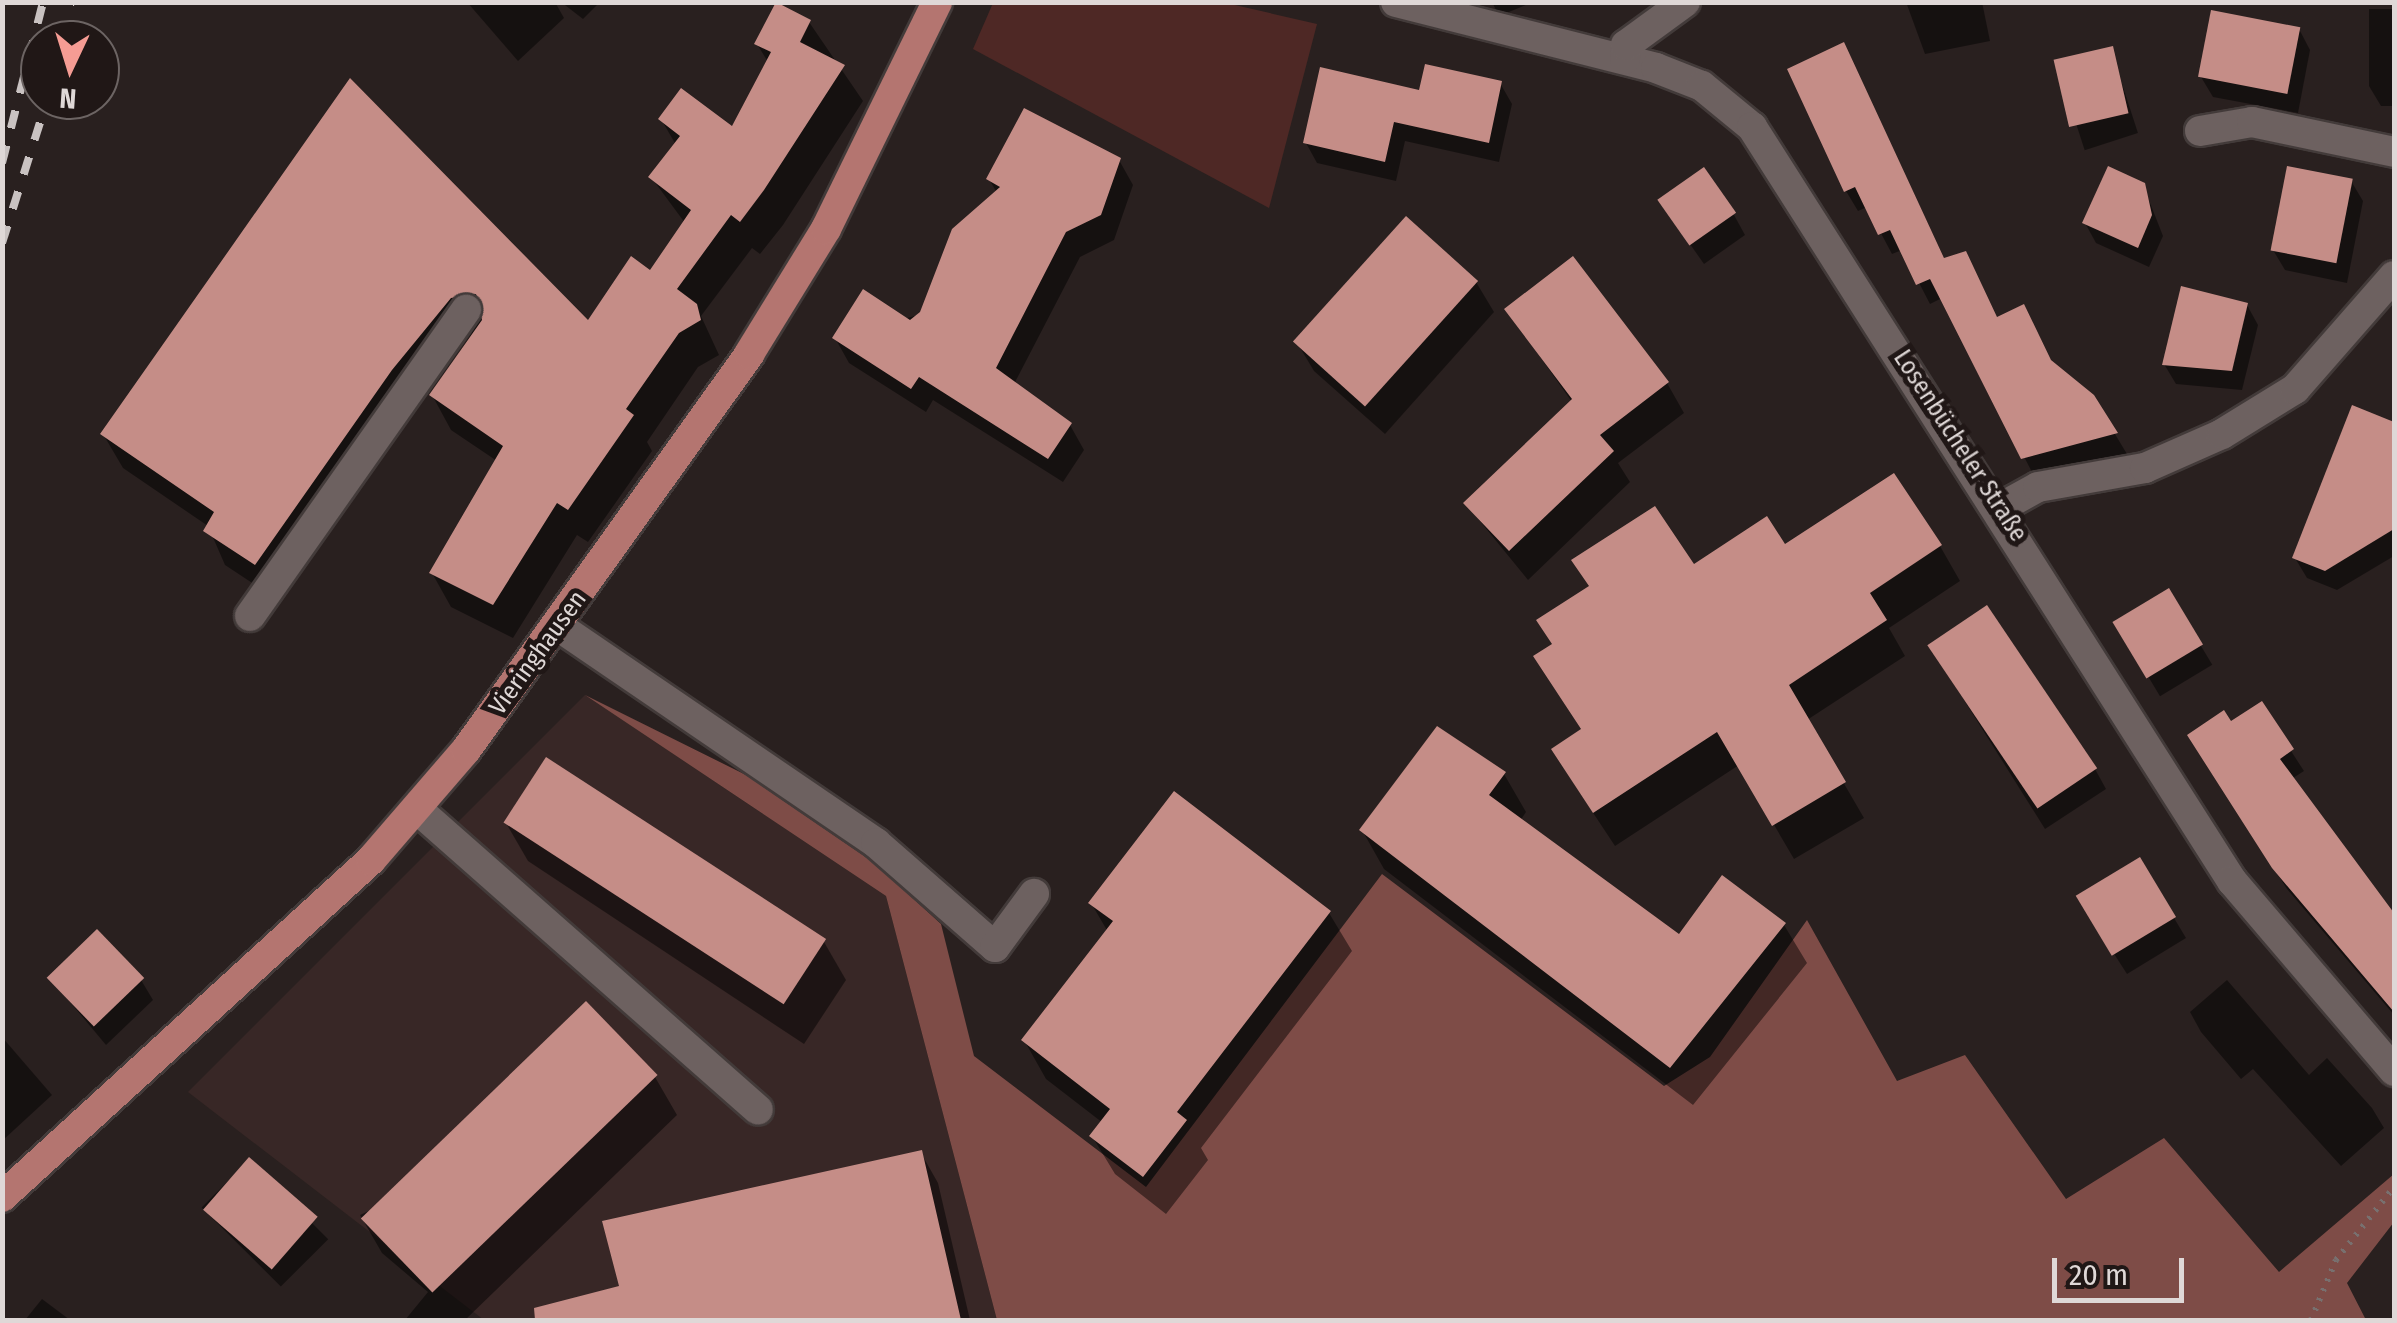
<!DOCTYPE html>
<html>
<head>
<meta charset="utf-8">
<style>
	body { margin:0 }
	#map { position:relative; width:2397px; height:1323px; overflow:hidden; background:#29201f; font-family:"Fira Sans Condensed",sans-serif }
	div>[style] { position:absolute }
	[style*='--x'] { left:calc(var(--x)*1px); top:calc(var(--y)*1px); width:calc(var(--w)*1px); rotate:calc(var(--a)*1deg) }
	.built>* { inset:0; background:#382726 }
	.green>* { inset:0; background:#4e2825 }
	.forest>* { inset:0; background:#7e4c47 }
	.shadow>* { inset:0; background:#0007; transform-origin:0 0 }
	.building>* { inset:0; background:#c58d87; transform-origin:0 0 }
	.path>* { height:6px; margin-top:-3px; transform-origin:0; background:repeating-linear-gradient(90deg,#78706f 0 2.5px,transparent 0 10.5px) }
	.roads { filter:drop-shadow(2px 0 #433b3a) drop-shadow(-2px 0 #433b3a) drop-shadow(0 2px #433b3a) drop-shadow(0 -2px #433b3a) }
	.minor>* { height:30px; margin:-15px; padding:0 15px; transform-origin:15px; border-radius:15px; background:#6d6160 }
	.major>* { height:30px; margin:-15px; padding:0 15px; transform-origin:15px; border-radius:15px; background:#b47570 }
	.rail>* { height:8px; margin-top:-4px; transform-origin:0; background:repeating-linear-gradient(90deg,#c9c2c1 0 18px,transparent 0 36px) }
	span { translate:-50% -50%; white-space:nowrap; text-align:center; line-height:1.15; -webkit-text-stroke:10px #201716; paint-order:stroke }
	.street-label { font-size:25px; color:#dfd8d7 }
	.frame { position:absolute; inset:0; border:5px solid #dfd8d7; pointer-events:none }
	.north { position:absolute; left:20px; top:20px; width:100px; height:100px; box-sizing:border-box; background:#201716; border:2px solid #6c6463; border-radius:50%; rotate:184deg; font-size:28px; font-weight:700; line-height:40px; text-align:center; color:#dfd8d7 }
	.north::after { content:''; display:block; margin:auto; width:35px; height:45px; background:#f59c94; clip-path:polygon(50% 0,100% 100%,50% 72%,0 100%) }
	.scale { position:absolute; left:2052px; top:1258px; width:132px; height:45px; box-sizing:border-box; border:5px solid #dfd8d7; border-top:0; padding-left:12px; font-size:30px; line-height:35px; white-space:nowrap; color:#dfd8d7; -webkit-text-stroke:8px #201716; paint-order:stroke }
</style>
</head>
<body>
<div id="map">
	<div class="built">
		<i style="clip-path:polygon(585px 695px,886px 896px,997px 1320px,484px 1320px,188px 1092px)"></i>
	</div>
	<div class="green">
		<i style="clip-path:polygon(993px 3px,1226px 3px,1317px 24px,1269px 208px,973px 49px)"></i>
	</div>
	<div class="forest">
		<i style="clip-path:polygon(585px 695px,746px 775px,873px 862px,941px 924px,974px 1056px,1146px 1187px,1382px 874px,1664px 1086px,1710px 1057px,1807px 920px,1897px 1081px,1965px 1055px,2066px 1199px,2164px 1138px,2279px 1272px,2394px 1174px,2394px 1222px,2347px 1283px,2366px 1320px,997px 1320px,886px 896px)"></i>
	</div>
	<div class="shadow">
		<i style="clip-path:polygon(467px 2px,555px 2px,564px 18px,518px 61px)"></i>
		<i style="clip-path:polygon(561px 2px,597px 2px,598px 4px,583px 19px)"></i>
		<i style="clip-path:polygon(1492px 2px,1533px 2px,1499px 16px)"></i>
		<i style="clip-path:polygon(1906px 2px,1982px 2px,1990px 41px,1925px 54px)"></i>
		<i style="clip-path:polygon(2369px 9px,2394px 9px,2394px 106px,2381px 106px,2369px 86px)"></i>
		<i style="clip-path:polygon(809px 22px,863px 101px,783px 225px,760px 254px,752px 248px,701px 316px,719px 355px,698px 367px,647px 442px,652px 451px,588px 542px,577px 535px,513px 638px,451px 607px,432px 573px,497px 461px,451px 430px,432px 395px,475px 328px,275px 598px,225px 565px,208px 526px,123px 468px,103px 434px,350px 82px,589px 324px,650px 274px,685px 223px,651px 177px,676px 145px,661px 119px,733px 130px,768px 62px,757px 44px)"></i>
		<i style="clip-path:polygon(2299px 29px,2310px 50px,2298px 113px,2213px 97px,2201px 77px)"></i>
		<i style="left:2112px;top:53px;width:84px;height:56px;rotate:72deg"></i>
		<i style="clip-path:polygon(1854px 66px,1945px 260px,1998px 319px,2092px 396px,2127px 454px,2035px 478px,1942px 298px,1930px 304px,1902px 250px,1892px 254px,1867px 207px,1858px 211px,1846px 191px)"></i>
		<i style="clip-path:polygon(1500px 83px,1512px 104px,1499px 162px,1405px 141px,1396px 181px,1317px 163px,1306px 143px,1421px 93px)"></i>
		<i style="clip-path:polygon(1119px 160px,1133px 185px,1114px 240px,1080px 257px,1014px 384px,1070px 425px,1084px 450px,1063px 482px,933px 400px,926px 412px,849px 363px,835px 338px,922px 314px,997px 193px,989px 179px)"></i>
		<i style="clip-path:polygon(2351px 181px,2363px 201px,2347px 283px,2285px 270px,2273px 250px)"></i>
		<i style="clip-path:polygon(2143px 185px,2163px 236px,2149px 267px,2096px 243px,2085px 223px)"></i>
		<i style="clip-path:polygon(1734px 215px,1745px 235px,1704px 264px,1673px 220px)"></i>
		<i style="clip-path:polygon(1476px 282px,1494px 312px,1385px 434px,1314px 371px,1296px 341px)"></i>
		<i style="clip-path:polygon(2247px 305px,2258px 325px,2242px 390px,2176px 384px,2164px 364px)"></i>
		<i style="clip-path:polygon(1507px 310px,1667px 383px,1684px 413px,1618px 463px,1630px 482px,1528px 580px,1466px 504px,1572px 402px)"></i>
		<i style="clip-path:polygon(2353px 409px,2394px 424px,2394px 556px,2337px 590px,2307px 578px,2295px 558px)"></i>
		<i style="clip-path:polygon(1940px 546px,1960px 581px,1889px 628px,1905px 656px,1807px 720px,1864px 818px,1794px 859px,1739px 765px,1615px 846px,1574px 784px,1582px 731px,1536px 657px,1693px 568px,1785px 548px)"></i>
		<i style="left:2168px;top:591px;width:86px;height:61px;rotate:59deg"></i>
		<i style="clip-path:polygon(1942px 665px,2095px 769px,2106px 789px,2045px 829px)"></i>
		<i style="clip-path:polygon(2261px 705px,2304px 771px,2290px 780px,2394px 914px,2394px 1015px,2287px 889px,2202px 756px)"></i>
		<i style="clip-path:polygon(1504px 774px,1526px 812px,1520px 821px,1680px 937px,1723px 878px,1784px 925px,1807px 963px,1693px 1105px,1384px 869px,1362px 830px)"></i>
		<i style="clip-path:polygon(1175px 794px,1329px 913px,1352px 951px,1201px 1148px,1208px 1160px,1166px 1214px,1115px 1174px,1092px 1136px,1103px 1123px,1046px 1079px,1024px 1040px,1108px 932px,1091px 903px)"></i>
		<i style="clip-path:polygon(506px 823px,824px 942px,846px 980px,804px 1044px,528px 861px)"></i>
		<i style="clip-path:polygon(2091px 918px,2174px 918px,2186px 938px,2127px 974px)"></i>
		<i style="clip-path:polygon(50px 978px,141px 980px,153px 1000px,106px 1045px)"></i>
		<i style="clip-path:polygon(2227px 980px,2309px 1075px,2327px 1058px,2372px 1108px,2384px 1128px,2341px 1166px,2253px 1069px,2241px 1079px,2201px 1032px,2190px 1012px)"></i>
		<i style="clip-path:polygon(2px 1037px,52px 1095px,2px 1141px)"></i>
		<i style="clip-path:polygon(655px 1077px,677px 1115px,465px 1320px,405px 1320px,428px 1292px,382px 1253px,360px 1215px)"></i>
		<i style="clip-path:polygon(921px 1153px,938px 1183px,970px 1320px,579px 1320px,573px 1300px,622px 1288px)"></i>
		<i style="left:249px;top:1160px;width:112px;height:67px;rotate:45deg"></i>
		<i style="clip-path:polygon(42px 1299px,70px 1320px,25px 1320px)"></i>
	</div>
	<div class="building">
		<i style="clip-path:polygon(776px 2px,811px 20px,800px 42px,845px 65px,764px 190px,740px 222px,731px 215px,677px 289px,697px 304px,701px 320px,679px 333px,626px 409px,634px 415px,568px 510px,557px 503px,493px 605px,429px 573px,503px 446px,429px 395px,482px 320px,476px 294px,451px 298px,392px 370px,255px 565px,203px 531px,214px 512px,100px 434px,350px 78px,588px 320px,631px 256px,650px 270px,691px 210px,648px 177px,680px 136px,658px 119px,681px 88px,732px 126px,771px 52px,754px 44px)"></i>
		<i style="left:2211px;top:10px;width:91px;height:68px;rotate:11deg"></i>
		<i style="clip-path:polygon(1844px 42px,1944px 258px,1966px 251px,1997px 317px,2024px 304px,2051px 360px,2094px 395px,2118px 433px,2021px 459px,1930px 279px,1916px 285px,1890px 230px,1878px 235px,1855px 187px,1844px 192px,1787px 69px)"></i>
		<i style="left:2113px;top:46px;width:69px;height:61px;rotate:77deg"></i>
		<i style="clip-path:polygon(1425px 64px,1502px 81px,1489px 143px,1394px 122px,1385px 162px,1303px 143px,1320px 67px,1419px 90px)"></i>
		<i style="clip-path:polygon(1024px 108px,1121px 158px,1101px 215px,1066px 232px,996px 368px,1072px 423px,1048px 459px,919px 377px,911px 389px,832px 338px,863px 289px,910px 320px,920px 312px,952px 229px,1000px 187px,986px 179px)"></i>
		<i style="clip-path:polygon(2108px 166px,2145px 183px,2152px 215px,2138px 248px,2082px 223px)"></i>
		<i style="left:2287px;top:166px;width:67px;height:86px;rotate:11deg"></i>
		<i style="left:1704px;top:167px;width:56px;height:57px;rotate:55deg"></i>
		<i style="left:1406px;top:216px;width:97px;height:169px;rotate:42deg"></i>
		<i style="clip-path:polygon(1573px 256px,1669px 382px,1600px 435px,1614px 451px,1509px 551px,1463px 503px,1572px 399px,1504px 309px)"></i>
		<i style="clip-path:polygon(2181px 286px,2248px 303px,2232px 371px,2162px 365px)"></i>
		<i style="clip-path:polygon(2352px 405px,2394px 422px,2394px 529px,2325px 571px,2292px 558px)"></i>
		<i style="clip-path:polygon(1894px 473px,1942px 545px,1870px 593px,1887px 620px,1789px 685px,1846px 782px,1772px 826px,1717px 732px,1593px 813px,1551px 749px,1581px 729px,1533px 656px,1552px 644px,1536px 620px,1589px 586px,1571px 560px,1655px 506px,1694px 564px,1767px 516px,1785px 544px)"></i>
		<i style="left:2169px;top:588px;width:66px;height:66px;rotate:59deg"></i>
		<i style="left:1987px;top:605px;width:197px;height:72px;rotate:56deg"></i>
		<i style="clip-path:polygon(2262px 701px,2294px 749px,2280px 759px,2394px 913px,2394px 1012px,2272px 868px,2187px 735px,2224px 710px,2231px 721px)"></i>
		<i style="clip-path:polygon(1437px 726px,1506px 772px,1489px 795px,1679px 934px,1722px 875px,1786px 923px,1670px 1068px,1359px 830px)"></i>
		<i style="left:546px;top:757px;width:334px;height:78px;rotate:33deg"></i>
		<i style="clip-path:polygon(1174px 791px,1331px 911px,1177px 1112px,1187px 1120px,1143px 1177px,1089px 1136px,1110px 1109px,1021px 1040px,1113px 921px,1088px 903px)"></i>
		<i style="left:2140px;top:857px;width:70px;height:75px;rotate:59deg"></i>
		<i style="left:97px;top:929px;width:68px;height:70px;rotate:46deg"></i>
		<i style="left:586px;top:1001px;width:103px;height:313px;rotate:46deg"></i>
		<i style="clip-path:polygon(922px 1150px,961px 1320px,535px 1320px,534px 1308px,619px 1286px,602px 1221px)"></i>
		<i style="left:249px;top:1157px;width:91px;height:70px;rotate:41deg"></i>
	</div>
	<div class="path">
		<i style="--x:2311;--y:1320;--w:65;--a:-67.4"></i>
		<i style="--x:2336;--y:1260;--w:93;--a:-51.5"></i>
	</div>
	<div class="roads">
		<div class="minor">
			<i style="--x:1396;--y:2;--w:268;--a:14.2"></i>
			<i style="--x:1656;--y:68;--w:49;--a:21.4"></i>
			<i style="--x:1702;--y:86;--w:65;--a:39.4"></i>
			<i style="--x:1752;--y:127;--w:894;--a:57.52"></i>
			<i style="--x:2232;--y:881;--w:250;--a:49.5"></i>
			<i style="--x:1625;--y:59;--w:14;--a:-86"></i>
			<i style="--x:1626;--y:45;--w:73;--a:-36.1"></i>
			<i style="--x:2200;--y:131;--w:53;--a:-9.8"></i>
			<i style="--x:2252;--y:122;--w:145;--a:11.9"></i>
			<i style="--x:2000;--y:508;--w:43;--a:-28.9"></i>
			<i style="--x:2038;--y:487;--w:109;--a:-10.1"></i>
			<i style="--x:2145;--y:468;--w:84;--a:-23.8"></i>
			<i style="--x:2222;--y:434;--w:86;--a:-31.7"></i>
			<i style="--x:2295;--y:389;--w:150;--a:-48.8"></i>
			<i style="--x:250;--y:616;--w:375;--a:-54.8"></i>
			<i style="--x:558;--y:626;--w:385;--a:34.3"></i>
			<i style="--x:876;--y:843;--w:158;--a:41.2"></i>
			<i style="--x:995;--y:947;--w:66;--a:-53.7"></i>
			<i style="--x:418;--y:810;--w:453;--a:41.4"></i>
		</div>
		<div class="major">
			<i style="--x:2;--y:1197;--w:500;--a:-42.4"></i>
			<i style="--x:371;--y:860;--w:145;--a:-49.2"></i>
			<i style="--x:466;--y:750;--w:487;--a:-54.4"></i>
			<i style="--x:749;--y:354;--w:147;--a:-58.4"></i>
			<i style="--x:826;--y:229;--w:253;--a:-63.9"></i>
		</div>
	</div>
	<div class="rail">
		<i style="--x:62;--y:40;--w:39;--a:-77"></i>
		<i style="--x:2;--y:163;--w:166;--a:-75.7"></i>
		<i style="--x:2;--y:243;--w:150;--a:-72.5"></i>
	</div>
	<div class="street-label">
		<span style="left:1960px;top:446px;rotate:57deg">Losenbücheler Straße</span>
		<span style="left:538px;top:653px;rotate:-54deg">Vieringhausen</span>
	</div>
	<div class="frame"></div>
	<div class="north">N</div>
	<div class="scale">20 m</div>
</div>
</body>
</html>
